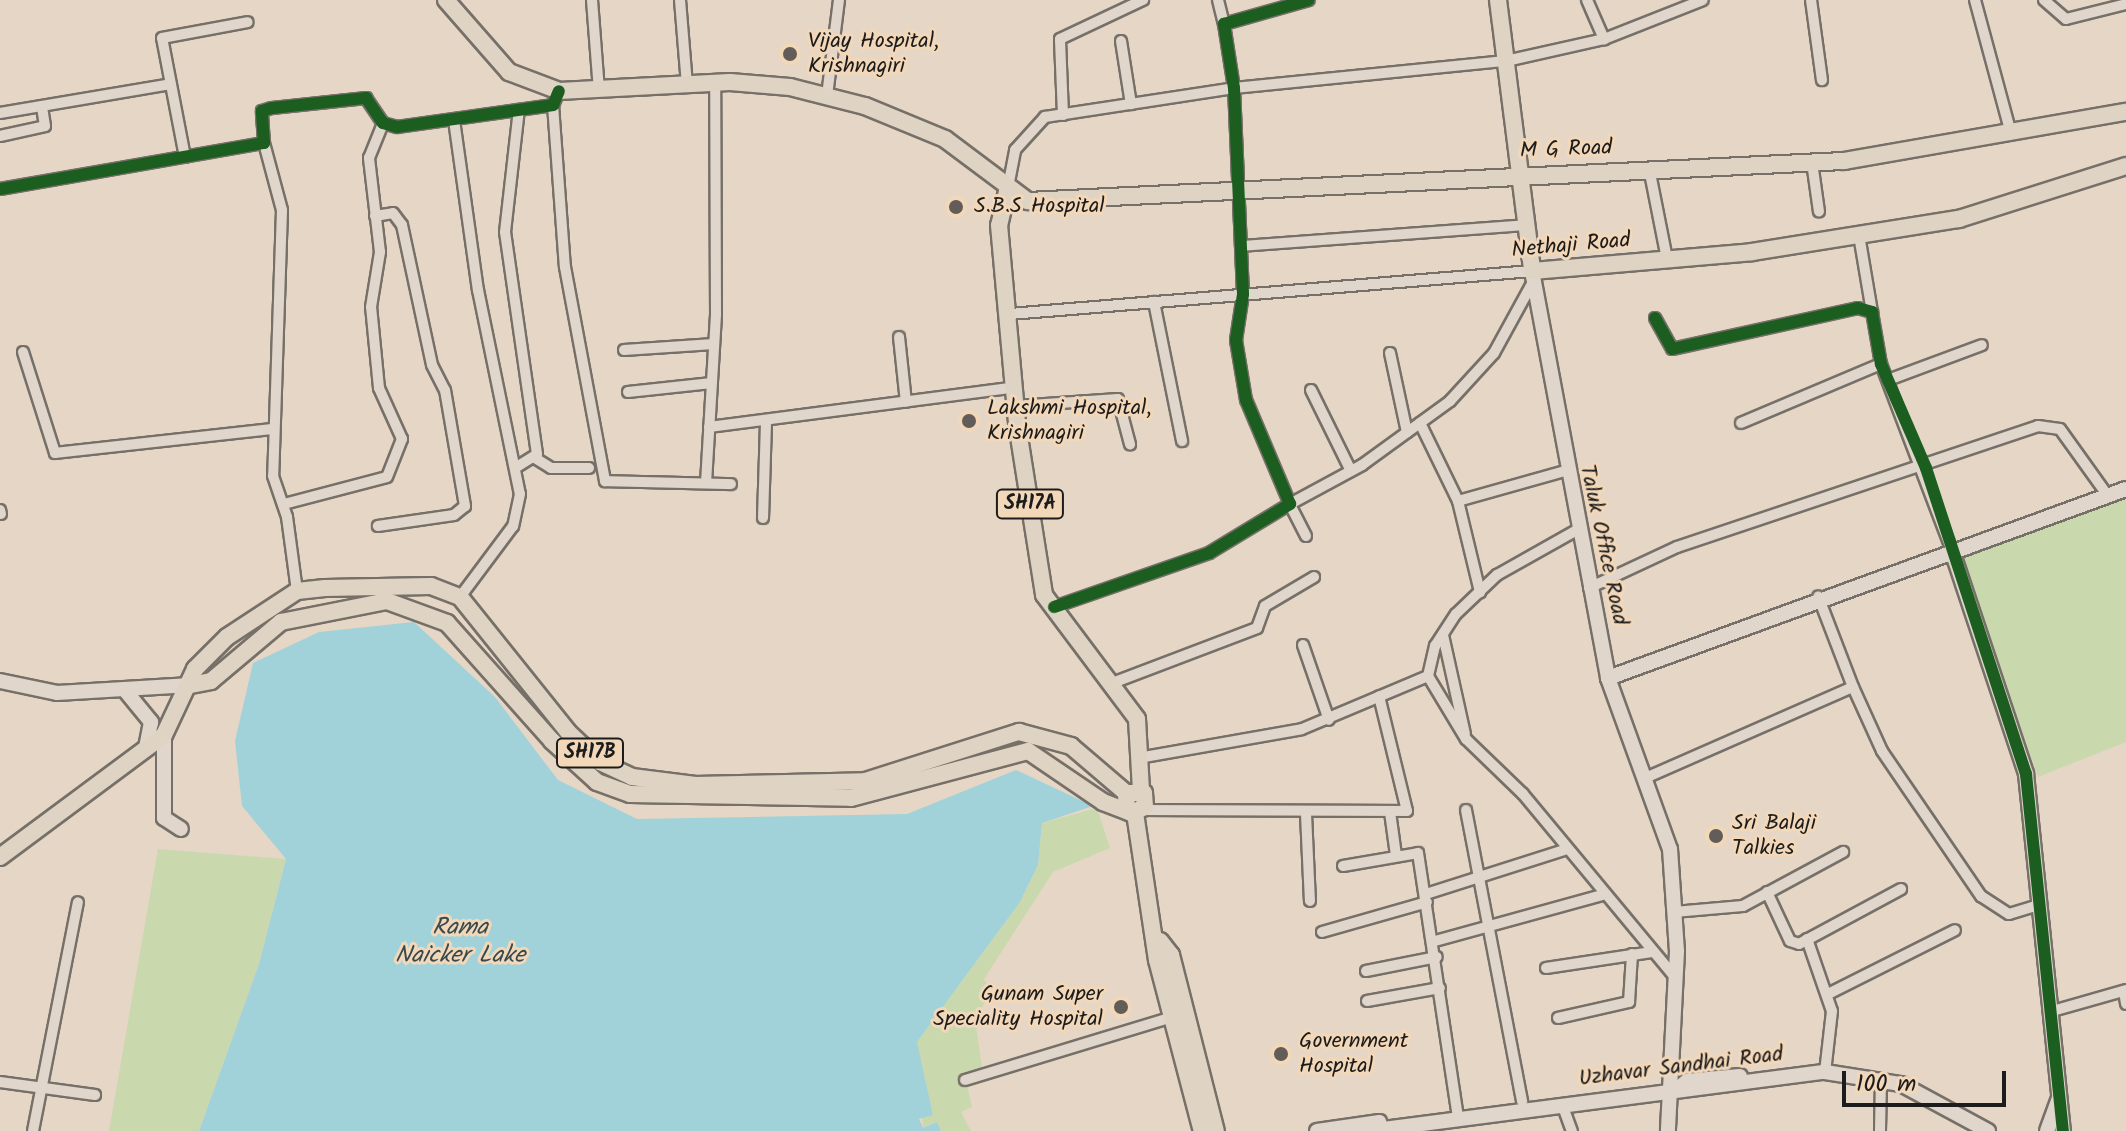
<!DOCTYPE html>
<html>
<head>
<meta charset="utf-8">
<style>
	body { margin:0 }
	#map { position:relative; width:2126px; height:1131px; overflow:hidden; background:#e5d6c6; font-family:Kalam,sans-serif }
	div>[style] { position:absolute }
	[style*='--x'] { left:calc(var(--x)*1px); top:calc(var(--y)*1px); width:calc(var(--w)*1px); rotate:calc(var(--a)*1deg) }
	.green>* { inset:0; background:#cad9ad }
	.water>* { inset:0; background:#a1d2da }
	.roads { filter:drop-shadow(2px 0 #767068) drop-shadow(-2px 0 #767068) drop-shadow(0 2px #767068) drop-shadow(0 -2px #767068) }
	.street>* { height:10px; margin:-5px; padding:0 5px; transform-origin:5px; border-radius:5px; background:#e0d6cb }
	.secondary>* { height:14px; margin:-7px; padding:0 7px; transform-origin:7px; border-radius:7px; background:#e0d6cb }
	.primary>* { height:16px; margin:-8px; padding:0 8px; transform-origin:8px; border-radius:8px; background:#dfd4c4 }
	.cycleway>* { height:12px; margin:-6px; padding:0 6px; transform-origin:6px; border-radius:6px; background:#1b5e20 }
	.dots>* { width:22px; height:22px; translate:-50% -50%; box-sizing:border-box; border:4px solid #f2d7b9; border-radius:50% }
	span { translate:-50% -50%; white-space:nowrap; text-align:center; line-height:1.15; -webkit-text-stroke:6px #f2d7b9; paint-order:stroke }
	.shield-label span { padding:2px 6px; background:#f2d7b9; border:2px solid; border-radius:6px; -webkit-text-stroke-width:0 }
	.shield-label { font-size:20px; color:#1c1c1c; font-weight:700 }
	.poi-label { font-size:22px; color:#1c1c1c }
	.left { translate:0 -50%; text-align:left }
	.right { translate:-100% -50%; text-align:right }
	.street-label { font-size:22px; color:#1c1c1c }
	.water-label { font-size:24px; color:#36494e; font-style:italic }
	.scale { position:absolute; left:1842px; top:1071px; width:164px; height:36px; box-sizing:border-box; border:4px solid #1c1c1c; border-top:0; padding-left:10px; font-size:24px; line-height:28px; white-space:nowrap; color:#1c1c1c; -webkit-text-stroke:6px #f2d7b9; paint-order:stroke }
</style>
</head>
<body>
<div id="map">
	<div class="green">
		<i style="clip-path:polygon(2126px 496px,2126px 742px,2038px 777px,1961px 556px)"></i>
		<i style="clip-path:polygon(1097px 808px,1110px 848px,1053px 872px,984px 979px,991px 991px,975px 1020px,983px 1074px,966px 1080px,972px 1107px,961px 1112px,971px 1131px,941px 1131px,937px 1122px,923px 1128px,917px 1042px,1020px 902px,1038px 865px,1042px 823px)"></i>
		<i style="clip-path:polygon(158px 849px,286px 859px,259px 964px,199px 1131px,109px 1131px)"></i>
	</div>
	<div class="water">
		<i style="clip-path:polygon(414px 622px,495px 697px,558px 780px,637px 819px,907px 814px,1016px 770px,1093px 806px,1042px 823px,1038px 865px,1020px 902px,917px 1042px,933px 1115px,919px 1119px,923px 1128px,937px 1122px,941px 1131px,199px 1131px,259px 964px,286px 859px,242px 806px,235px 741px,253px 663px,319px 632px)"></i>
	</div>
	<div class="roads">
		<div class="street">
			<i style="--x:592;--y:0;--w:91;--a:85.6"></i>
			<i style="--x:680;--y:0;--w:86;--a:85.3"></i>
			<i style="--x:1218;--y:0;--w:25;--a:76"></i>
			<i style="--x:1587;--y:0;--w:43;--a:66.4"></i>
			<i style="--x:1811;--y:0;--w:81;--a:82.2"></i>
			<i style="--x:1975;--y:0;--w:135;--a:74.9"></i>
			<i style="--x:2044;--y:0;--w:29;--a:41"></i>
			<i style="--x:2066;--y:19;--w:62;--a:-14"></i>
			<i style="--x:1121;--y:41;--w:64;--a:81"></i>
			<i style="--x:827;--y:96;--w:97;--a:-82.9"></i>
			<i style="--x:553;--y:105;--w:162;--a:85.8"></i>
			<i style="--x:565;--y:267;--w:218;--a:79.4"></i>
			<i style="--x:605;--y:481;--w:126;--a:1.4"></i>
			<i style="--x:0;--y:113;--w:173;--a:-9.6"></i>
			<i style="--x:1063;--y:115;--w:76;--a:-92.3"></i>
			<i style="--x:1060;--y:39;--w:92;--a:-25.2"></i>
			<i style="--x:454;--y:120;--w:172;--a:82"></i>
			<i style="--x:478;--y:290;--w:208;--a:78.4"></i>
			<i style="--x:520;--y:494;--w:33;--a:102"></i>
			<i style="--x:513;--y:526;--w:89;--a:126.7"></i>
			<i style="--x:0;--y:136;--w:46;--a:-12.5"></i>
			<i style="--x:45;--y:126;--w:20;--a:-99"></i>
			<i style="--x:264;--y:143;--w:69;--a:75"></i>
			<i style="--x:282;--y:210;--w:266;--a:91.9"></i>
			<i style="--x:273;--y:476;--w:43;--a:71.1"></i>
			<i style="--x:287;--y:517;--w:75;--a:82.3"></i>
			<i style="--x:185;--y:157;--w:121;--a:-100.9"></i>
			<i style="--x:162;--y:38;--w:87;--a:-10.5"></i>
			<i style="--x:1812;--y:162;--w:50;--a:82"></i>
			<i style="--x:1649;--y:168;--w:93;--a:78.8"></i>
			<i style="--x:1008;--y:187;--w:38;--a:-79"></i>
			<i style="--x:1015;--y:150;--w:45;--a:-47.7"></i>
			<i style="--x:1045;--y:117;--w:191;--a:-8.7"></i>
			<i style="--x:1234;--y:88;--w:273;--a:-5.7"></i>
			<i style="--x:1506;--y:61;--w:100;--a:-12.7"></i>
			<i style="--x:1604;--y:39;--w:106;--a:-21.5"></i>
			<i style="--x:0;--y:189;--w:268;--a:-9.9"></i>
			<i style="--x:264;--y:143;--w:32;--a:-94"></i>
			<i style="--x:262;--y:111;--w:10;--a:-17"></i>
			<i style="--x:272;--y:108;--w:95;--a:-6.1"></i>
			<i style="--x:366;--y:98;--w:30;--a:56"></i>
			<i style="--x:383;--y:123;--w:15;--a:16"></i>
			<i style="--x:397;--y:127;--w:158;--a:-8"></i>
			<i style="--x:553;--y:105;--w:15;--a:-67"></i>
			<i style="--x:375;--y:216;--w:18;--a:-9"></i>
			<i style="--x:393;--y:213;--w:15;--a:53"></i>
			<i style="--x:402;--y:225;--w:143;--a:77.9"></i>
			<i style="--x:432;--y:365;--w:28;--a:63"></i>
			<i style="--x:445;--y:390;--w:118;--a:80.2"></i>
			<i style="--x:465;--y:506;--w:14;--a:141"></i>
			<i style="--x:454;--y:515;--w:77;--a:171.8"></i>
			<i style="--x:1859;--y:235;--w:78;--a:80.4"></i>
			<i style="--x:1241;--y:246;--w:287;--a:-4.2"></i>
			<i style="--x:1154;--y:302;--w:142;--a:78.6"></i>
			<i style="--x:1010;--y:314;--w:524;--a:-4.71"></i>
			<i style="--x:1655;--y:318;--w:35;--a:61"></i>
			<i style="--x:1672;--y:349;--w:190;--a:-12.4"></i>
			<i style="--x:1858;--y:308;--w:15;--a:16"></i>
			<i style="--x:1872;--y:312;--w:53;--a:80.2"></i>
			<i style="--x:1881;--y:364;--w:203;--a:69.2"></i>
			<i style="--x:899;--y:337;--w:65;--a:83.9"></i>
			<i style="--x:624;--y:350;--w:90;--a:-3.8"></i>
			<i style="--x:23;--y:352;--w:106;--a:72.4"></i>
			<i style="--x:55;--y:453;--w:220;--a:-6.3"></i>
			<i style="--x:1390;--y:353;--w:81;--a:77.9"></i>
			<i style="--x:1888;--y:380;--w:100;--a:-20.4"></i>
			<i style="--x:1311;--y:390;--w:90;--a:63.7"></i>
			<i style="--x:628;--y:392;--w:84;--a:-6.1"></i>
			<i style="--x:1016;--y:406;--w:102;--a:-3.9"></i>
			<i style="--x:1118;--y:399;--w:47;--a:75.1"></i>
			<i style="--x:1420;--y:423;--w:87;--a:64"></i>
			<i style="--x:1458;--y:501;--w:94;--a:76.4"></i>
			<i style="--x:1741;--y:423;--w:152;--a:-22.9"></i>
			<i style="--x:709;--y:427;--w:309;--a:-7.4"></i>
			<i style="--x:535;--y:458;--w:19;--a:32"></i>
			<i style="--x:551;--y:468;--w:38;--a:0"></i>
			<i style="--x:515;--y:468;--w:26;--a:-32"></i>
			<i style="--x:537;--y:454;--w:224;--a:-98.2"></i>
			<i style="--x:505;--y:232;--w:123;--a:-83.5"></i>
			<i style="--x:706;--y:483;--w:169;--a:-86.6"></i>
			<i style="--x:716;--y:314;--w:230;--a:-90.2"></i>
			<i style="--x:1458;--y:501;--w:111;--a:-15.7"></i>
			<i style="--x:284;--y:504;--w:106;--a:-14.7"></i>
			<i style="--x:387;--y:477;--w:41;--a:-68.5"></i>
			<i style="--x:402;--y:439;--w:56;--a:-114.3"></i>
			<i style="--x:379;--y:388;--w:81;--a:-95.6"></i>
			<i style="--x:371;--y:307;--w:56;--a:-80.7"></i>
			<i style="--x:380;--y:252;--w:95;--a:-96.7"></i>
			<i style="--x:369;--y:158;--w:38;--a:-68"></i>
			<i style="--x:0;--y:510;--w:4;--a:76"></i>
			<i style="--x:763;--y:518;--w:98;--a:-88.2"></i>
			<i style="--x:1306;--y:536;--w:36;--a:-117"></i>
			<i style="--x:1290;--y:504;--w:82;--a:-28.4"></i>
			<i style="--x:1362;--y:465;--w:109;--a:-36"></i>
			<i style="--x:1450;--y:401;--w:65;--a:-47.5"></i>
			<i style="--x:1494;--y:353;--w:83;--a:-61.3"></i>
			<i style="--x:1589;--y:588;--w:97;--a:-25"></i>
			<i style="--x:1677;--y:547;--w:381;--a:-18.5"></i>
			<i style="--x:2038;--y:426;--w:22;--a:8"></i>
			<i style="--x:2060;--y:429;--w:82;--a:54.4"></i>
			<i style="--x:1054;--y:607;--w:164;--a:-19.2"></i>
			<i style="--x:1209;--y:553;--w:95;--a:-31.2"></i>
			<i style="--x:1290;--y:504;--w:113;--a:-112.9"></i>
			<i style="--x:1246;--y:400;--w:61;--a:-99.5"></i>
			<i style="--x:1236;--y:340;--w:47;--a:-81.3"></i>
			<i style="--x:1243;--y:294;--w:206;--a:-92.5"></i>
			<i style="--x:1234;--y:88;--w:65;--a:-98.9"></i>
			<i style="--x:1224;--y:24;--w:88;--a:-15.8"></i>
			<i style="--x:1443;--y:635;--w:101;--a:77.5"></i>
			<i style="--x:1303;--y:645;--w:79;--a:70.9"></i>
			<i style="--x:1428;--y:676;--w:74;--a:58.9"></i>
			<i style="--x:1466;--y:739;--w:79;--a:44"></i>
			<i style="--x:1523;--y:794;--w:238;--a:50.3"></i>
			<i style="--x:1115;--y:682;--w:152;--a:-20.8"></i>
			<i style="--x:1257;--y:628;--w:23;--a:-70"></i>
			<i style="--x:1265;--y:606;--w:57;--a:-30.6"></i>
			<i style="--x:1853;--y:687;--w:70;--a:65.6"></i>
			<i style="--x:1882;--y:751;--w:176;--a:55.7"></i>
			<i style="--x:1981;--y:896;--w:33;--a:33"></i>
			<i style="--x:2009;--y:914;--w:31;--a:-17"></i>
			<i style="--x:1144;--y:757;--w:160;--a:-10"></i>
			<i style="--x:1302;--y:729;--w:137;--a:-22.8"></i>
			<i style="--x:1428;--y:676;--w:31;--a:-77"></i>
			<i style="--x:1435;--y:646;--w:38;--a:-57"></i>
			<i style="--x:1456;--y:614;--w:57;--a:-43.6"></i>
			<i style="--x:1497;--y:575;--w:92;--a:-29.4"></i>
			<i style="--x:1643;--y:779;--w:229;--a:-23.7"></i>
			<i style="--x:1853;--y:687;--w:97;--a:-111"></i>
			<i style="--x:1143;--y:810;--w:264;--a:0.2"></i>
			<i style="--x:1407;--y:811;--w:118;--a:-103.7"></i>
			<i style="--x:1466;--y:810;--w:297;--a:79.1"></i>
			<i style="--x:1390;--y:812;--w:43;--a:82.1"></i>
			<i style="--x:1306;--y:814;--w:87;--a:87.4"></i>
			<i style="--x:1343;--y:866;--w:76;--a:-9.8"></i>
			<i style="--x:1418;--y:853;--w:267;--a:81.4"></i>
			<i style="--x:1767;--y:892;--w:54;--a:64.9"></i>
			<i style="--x:1790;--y:941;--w:9;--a:18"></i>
			<i style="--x:1799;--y:944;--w:116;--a:-28.3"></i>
			<i style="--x:1426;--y:894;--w:145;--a:-17.7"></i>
			<i style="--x:1674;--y:912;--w:69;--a:-5"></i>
			<i style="--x:1743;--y:906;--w:114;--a:-28.4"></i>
			<i style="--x:1322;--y:932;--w:109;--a:-15.9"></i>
			<i style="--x:1807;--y:939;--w:76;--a:70.9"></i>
			<i style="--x:1832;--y:1011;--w:61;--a:96.5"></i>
			<i style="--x:1435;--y:941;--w:173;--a:-15.4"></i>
			<i style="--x:1546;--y:968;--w:107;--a:-8.6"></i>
			<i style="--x:1366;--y:971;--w:72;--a:-11.2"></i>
			<i style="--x:2124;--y:991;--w:13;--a:81"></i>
			<i style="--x:1828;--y:994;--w:142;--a:-26.7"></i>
			<i style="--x:1367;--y:1001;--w:74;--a:-10.1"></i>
			<i style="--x:2049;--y:1012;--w:80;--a:-15.9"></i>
			<i style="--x:1558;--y:1018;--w:73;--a:-12.7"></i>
			<i style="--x:1629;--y:1002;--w:48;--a:-86.4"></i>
			<i style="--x:965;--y:1080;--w:217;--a:-16.9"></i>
			<i style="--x:0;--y:1082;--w:96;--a:7.8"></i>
			<i style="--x:1562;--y:1104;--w:29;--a:70"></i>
			<i style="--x:33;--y:1131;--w:233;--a:-78.9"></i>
			<i style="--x:1880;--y:1131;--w:50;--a:-88.9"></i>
		</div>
		<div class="secondary">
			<i style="--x:1532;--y:271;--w:414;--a:79.4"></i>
			<i style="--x:1608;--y:678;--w:182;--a:70.1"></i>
			<i style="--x:1670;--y:849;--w:102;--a:86.1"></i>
			<i style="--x:1677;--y:951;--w:180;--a:92.9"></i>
			<i style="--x:1953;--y:554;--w:232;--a:71.6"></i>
			<i style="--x:2026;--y:774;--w:359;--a:84.1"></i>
			<i style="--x:1608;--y:678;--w:551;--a:-20.05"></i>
			<i style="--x:0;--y:681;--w:58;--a:11.9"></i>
			<i style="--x:57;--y:693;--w:134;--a:-3.4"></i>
			<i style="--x:124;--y:689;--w:43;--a:50.7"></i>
			<i style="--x:151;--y:722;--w:26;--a:101"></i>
			<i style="--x:164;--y:735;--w:83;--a:90"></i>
			<i style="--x:164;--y:818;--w:20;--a:33"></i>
			<i style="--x:1676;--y:1090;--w:14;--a:-39"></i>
			<i style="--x:1687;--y:1081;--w:53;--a:-5.4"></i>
			<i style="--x:1317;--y:1131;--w:63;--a:-8.3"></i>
			<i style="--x:1368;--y:1131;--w:461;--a:-7.4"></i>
			<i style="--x:1825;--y:1072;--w:77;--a:9"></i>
			<i style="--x:1901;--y:1084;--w:99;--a:28.4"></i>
			<i style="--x:2047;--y:1131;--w:33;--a:-70"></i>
		</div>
		<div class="primary">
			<i style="--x:446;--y:0;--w:96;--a:48.8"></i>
			<i style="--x:509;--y:72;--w:53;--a:20.8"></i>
			<i style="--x:559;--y:91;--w:171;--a:-3"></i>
			<i style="--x:730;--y:82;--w:60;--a:4.8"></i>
			<i style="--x:790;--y:87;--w:77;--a:14.2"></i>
			<i style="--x:865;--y:106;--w:87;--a:22.4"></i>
			<i style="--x:945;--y:139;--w:104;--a:36.8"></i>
			<i style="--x:1028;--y:201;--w:817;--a:-2.81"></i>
			<i style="--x:1844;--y:161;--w:286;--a:-9.9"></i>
			<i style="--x:1498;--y:0;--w:273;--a:82.8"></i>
			<i style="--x:1532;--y:271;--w:221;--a:-4.9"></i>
			<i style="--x:1752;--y:252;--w:210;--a:-9.1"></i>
			<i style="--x:1959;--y:219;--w:175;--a:-17.6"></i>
			<i style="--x:1008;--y:187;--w:39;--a:103"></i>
			<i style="--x:999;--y:225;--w:200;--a:84.8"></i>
			<i style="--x:1017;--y:424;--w:173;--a:81"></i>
			<i style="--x:1044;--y:595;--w:155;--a:53.1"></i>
			<i style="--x:1137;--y:719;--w:72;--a:86.8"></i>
			<i style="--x:191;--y:685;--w:20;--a:-11"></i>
			<i style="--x:211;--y:681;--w:92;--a:-40.1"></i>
			<i style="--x:281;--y:622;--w:108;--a:-11.2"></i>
			<i style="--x:387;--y:601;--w:64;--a:20.1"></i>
			<i style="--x:447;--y:623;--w:158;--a:48.3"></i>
			<i style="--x:552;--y:741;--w:61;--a:42.3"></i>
			<i style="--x:597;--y:782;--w:35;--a:20"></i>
			<i style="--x:630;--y:794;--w:221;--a:1"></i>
			<i style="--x:851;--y:798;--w:183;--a:-14.9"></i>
			<i style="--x:1028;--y:751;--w:91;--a:34.2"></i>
			<i style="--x:1103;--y:802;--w:30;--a:21"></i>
			<i style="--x:1131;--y:813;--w:15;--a:-23"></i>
			<i style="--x:1145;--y:807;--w:14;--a:-94"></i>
			<i style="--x:1144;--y:793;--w:18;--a:180"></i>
			<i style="--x:1126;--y:793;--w:18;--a:87"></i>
			<i style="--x:1135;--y:813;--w:149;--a:81.5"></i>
			<i style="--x:1157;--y:960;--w:177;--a:75.3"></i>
			<i style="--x:0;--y:857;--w:204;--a:-36.6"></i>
			<i style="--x:164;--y:735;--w:73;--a:-64.8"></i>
			<i style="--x:195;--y:669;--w:45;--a:-45"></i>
			<i style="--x:227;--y:637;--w:84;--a:-33.3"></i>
			<i style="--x:297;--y:591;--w:28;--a:-6"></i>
			<i style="--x:325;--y:588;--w:106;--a:-1.1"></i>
			<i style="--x:431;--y:586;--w:31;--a:21"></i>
			<i style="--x:460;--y:597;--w:173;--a:51.3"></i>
			<i style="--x:568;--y:732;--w:44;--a:43.2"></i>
			<i style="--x:600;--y:762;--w:35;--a:25"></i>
			<i style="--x:632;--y:777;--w:64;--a:7.2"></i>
			<i style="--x:695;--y:785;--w:170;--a:-1.3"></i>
			<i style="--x:865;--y:781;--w:162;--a:-17.7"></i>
			<i style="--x:1019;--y:732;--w:54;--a:15.1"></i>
			<i style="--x:1071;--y:746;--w:72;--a:40.5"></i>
			<i style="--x:1160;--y:941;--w:18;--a:52"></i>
			<i style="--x:1171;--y:955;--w:182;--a:75.7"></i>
		</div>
	</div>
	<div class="cycleway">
		<i style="--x:0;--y:189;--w:268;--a:-9.9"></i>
		<i style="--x:264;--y:143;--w:32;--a:-94"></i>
		<i style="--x:262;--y:111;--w:10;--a:-17"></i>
		<i style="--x:272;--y:108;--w:95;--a:-6.1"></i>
		<i style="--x:366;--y:98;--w:30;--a:56"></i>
		<i style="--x:383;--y:123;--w:15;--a:16"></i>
		<i style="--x:397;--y:127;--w:158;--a:-8"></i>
		<i style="--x:553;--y:105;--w:15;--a:-67"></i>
		<i style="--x:1655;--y:318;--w:35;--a:61"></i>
		<i style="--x:1672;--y:349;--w:190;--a:-12.4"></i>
		<i style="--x:1858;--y:308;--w:15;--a:16"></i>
		<i style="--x:1872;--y:312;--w:53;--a:80.2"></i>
		<i style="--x:1881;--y:364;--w:113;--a:66.6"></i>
		<i style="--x:1926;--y:468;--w:322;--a:71.9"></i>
		<i style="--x:2026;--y:774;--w:359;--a:84.1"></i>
		<i style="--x:1054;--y:607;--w:164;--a:-19.2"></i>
		<i style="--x:1209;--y:553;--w:95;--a:-31.2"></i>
		<i style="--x:1290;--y:504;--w:113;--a:-112.9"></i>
		<i style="--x:1246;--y:400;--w:61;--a:-99.5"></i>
		<i style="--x:1236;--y:340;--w:47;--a:-81.3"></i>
		<i style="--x:1243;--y:294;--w:206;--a:-92.5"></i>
		<i style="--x:1234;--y:88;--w:65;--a:-98.9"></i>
		<i style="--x:1224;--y:24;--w:88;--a:-15.8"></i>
	</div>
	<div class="dots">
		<i style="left:790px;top:54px;background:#625d58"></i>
		<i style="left:956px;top:207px;background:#625d58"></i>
		<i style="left:969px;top:421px;background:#625d58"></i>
		<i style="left:1716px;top:836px;background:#625d58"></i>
		<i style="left:1121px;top:1007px;background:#625d58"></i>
		<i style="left:1281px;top:1054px;background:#625d58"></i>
	</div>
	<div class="shield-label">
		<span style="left:1030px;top:504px">SH17A</span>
		<span style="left:590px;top:753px">SH17B</span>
	</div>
	<div class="poi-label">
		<span class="left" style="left:808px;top:54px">Vijay Hospital,<br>Krishnagiri</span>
		<span class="left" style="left:974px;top:207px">S.B.S Hospital</span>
		<span class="left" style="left:987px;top:421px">Lakshmi Hospital,<br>Krishnagiri</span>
		<span class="left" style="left:1732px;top:836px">Sri Balaji<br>Talkies</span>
		<span class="right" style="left:1103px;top:1007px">Gunam Super<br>Speciality Hospital</span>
		<span class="left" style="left:1299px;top:1054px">Government<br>Hospital</span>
	</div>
	<div class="street-label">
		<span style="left:1566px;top:150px;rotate:-2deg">M G Road</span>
		<span style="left:1571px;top:246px;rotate:-5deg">Nethaji Road</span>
		<span style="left:1603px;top:545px;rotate:78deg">Taluk Office Road</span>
		<span style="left:1681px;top:1067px;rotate:-7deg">Uzhavar Sandhai Road</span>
	</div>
	<div class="water-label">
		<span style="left:460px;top:942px">Rama<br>Naicker Lake</span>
	</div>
	<div class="scale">100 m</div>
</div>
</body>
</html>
